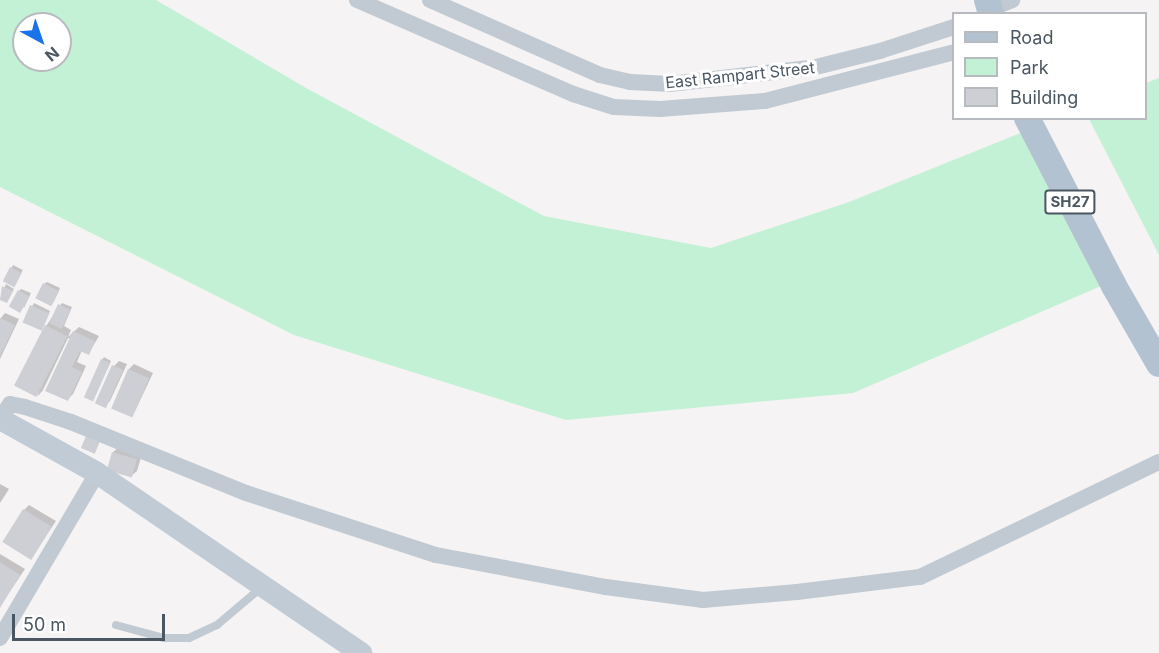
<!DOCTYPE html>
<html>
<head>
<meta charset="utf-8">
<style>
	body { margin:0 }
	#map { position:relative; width:1159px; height:653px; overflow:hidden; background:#f5f3f3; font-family:Inter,sans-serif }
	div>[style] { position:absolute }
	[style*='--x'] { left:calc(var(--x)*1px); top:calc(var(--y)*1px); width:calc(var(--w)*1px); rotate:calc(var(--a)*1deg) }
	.green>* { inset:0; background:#c3f1d5 }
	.shadow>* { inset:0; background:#0003; transform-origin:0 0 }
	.building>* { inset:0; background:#cdcfd5; transform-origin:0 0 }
	.service>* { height:8px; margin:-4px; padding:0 4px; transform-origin:4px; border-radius:4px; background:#c1cad2 }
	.minor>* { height:16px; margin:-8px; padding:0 8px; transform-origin:8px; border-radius:8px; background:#c1cad2 }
	.secondary>* { height:22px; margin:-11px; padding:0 11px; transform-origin:11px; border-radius:11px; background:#c1cbd6 }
	.primary>* { height:26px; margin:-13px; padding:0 13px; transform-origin:13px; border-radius:13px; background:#b3c2d1 }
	span { translate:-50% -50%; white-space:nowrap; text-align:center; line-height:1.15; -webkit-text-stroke:6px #fff; paint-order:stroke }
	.shield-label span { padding:2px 4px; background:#fff; border:2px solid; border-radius:4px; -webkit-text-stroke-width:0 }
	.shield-label { font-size:15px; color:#4a5661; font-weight:700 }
	.street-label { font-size:16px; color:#4a5661 }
	.legend { position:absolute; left:952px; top:12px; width:195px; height:108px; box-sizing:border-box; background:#fff; border:2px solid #b7bbc0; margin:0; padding:8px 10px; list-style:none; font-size:18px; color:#4a5661 }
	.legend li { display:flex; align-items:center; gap:12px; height:30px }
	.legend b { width:30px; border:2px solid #b7bbc0 }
	.north { position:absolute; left:12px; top:12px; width:60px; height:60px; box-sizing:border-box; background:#fff; border:2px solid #b7bbc0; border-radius:50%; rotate:140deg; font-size:16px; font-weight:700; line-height:24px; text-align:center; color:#4a5661 }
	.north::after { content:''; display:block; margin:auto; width:21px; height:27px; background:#1a73e8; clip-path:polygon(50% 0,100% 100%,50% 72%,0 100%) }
	.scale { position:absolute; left:12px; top:614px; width:153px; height:27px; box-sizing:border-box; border:3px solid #4a5661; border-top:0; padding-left:8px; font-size:18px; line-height:21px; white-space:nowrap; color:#4a5661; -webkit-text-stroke:4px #fff; paint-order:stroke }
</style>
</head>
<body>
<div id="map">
	<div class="green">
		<i style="clip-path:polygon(evenodd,0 0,156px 0,308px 89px,544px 216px,711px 248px,849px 202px,1028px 130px,1108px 283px,853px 393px,566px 420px,294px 335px,0 187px,0 0,24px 24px,60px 24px,60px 60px,24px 60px,24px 24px)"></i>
		<i style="clip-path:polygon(1159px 78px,1159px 255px,1089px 119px,1146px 118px,1146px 83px)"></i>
	</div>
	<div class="shadow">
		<i style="left:13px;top:265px;width:11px;height:17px;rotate:27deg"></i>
		<i style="clip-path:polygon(47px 282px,60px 288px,53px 303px,44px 284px)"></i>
		<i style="clip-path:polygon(6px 284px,14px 289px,7px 302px,0 299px)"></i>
		<i style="clip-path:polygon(21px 289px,31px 293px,24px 308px,19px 291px)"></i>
		<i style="clip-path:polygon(34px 303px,50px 311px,43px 327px,24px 321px)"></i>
		<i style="clip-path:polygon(62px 303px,72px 307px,64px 326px,71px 330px,68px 337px,79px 327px,99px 336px,89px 353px,82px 350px,77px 362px,86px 366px,73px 394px,68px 399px,71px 339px,68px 338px,43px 390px,38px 396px,46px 326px)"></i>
		<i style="clip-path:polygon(5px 313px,19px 319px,0 359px,0 319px)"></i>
		<i style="clip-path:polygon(104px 357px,111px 361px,92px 400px,102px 360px)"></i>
		<i style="clip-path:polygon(119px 361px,127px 364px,110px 401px,105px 406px,114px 366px)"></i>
		<i style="clip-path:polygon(134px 364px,153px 373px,135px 411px,130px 416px,129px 369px)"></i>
		<i style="clip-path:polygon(119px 447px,142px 454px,137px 471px,131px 476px,113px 452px)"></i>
		<i style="clip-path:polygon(0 484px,9px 489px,0 503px)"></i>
		<i style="clip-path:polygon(29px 505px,56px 521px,31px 558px,24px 510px)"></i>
		<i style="clip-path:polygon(0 554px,25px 569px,0 606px)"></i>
	</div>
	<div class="building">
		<i style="left:10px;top:267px;width:13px;height:16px;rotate:27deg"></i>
		<i style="left:43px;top:283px;width:18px;height:17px;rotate:27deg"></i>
		<i style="clip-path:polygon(2px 286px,13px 291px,7px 303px,0 300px)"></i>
		<i style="left:18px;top:290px;width:13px;height:19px;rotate:29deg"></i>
		<i style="left:58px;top:304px;width:14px;height:21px;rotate:25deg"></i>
		<i style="left:30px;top:305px;width:21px;height:19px;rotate:23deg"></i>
		<i style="clip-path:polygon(0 318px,15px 325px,0 356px)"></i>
		<i style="left:45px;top:325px;width:25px;height:68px;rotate:27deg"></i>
		<i style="clip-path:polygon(73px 331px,95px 341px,89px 355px,80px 351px,72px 367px,82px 372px,68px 401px,45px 391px)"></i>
		<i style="left:101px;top:359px;width:10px;height:42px;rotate:24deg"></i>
		<i style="left:112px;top:365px;width:12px;height:42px;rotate:24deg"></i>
		<i style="left:128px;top:369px;width:23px;height:43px;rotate:23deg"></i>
		<i style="left:86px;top:436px;width:15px;height:13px;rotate:23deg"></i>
		<i style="left:112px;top:452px;width:26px;height:19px;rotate:16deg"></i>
		<i style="left:23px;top:509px;width:34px;height:39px;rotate:32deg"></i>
		<i style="clip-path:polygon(0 562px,20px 575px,0 608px)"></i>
	</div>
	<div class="service">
		<i style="--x:116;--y:625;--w:50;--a:15.2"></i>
		<i style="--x:164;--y:638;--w:25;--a:0"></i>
		<i style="--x:189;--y:638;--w:31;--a:-25"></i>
		<i style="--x:217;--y:625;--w:59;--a:-40.2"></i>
	</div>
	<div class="minor">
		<i style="--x:357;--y:0;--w:236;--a:23.5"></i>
		<i style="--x:573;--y:94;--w:43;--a:17.6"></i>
		<i style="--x:614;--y:107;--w:46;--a:2.5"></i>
		<i style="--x:660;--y:109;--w:105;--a:-4.4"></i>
		<i style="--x:765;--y:101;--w:195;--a:-14.5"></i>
		<i style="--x:430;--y:0;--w:186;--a:23.8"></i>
		<i style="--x:600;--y:75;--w:31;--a:13"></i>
		<i style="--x:630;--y:82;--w:40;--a:2.9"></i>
		<i style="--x:670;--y:84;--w:147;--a:-6.6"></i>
		<i style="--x:816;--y:67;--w:66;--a:-14"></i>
		<i style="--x:880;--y:51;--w:78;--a:-18"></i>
		<i style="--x:990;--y:9;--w:24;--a:-22"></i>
		<i style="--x:0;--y:419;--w:18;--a:-56"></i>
		<i style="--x:10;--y:404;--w:15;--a:11"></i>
		<i style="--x:25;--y:407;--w:48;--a:18.1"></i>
		<i style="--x:71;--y:422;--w:189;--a:22.1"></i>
		<i style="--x:246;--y:493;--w:200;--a:18.1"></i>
		<i style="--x:436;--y:555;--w:173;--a:10.7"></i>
		<i style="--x:606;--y:587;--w:98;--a:7.6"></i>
		<i style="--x:703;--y:600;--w:94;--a:-4.9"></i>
		<i style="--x:797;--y:592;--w:124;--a:-7"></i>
		<i style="--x:920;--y:577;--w:265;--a:-25.7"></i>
		<i style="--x:0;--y:638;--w:191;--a:-59.5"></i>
	</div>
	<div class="secondary">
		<i style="--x:0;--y:419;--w:111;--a:29.1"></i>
		<i style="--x:97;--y:473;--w:320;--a:34.3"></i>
	</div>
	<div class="primary">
		<i style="--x:987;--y:0;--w:15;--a:74"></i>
		<i style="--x:1027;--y:118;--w:189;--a:62.6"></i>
		<i style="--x:1114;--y:286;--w:90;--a:60"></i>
	</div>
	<div class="shield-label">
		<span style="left:1070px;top:202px">SH27</span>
	</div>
	<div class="street-label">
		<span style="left:740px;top:75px;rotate:-6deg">East Rampart Street</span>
	</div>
	<ul class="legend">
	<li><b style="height:8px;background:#b3c2d1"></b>Road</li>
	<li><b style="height:16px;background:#c3f1d5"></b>Park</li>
	<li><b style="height:16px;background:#cdcfd5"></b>Building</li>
	</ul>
	<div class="north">N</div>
	<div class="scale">50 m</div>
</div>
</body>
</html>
